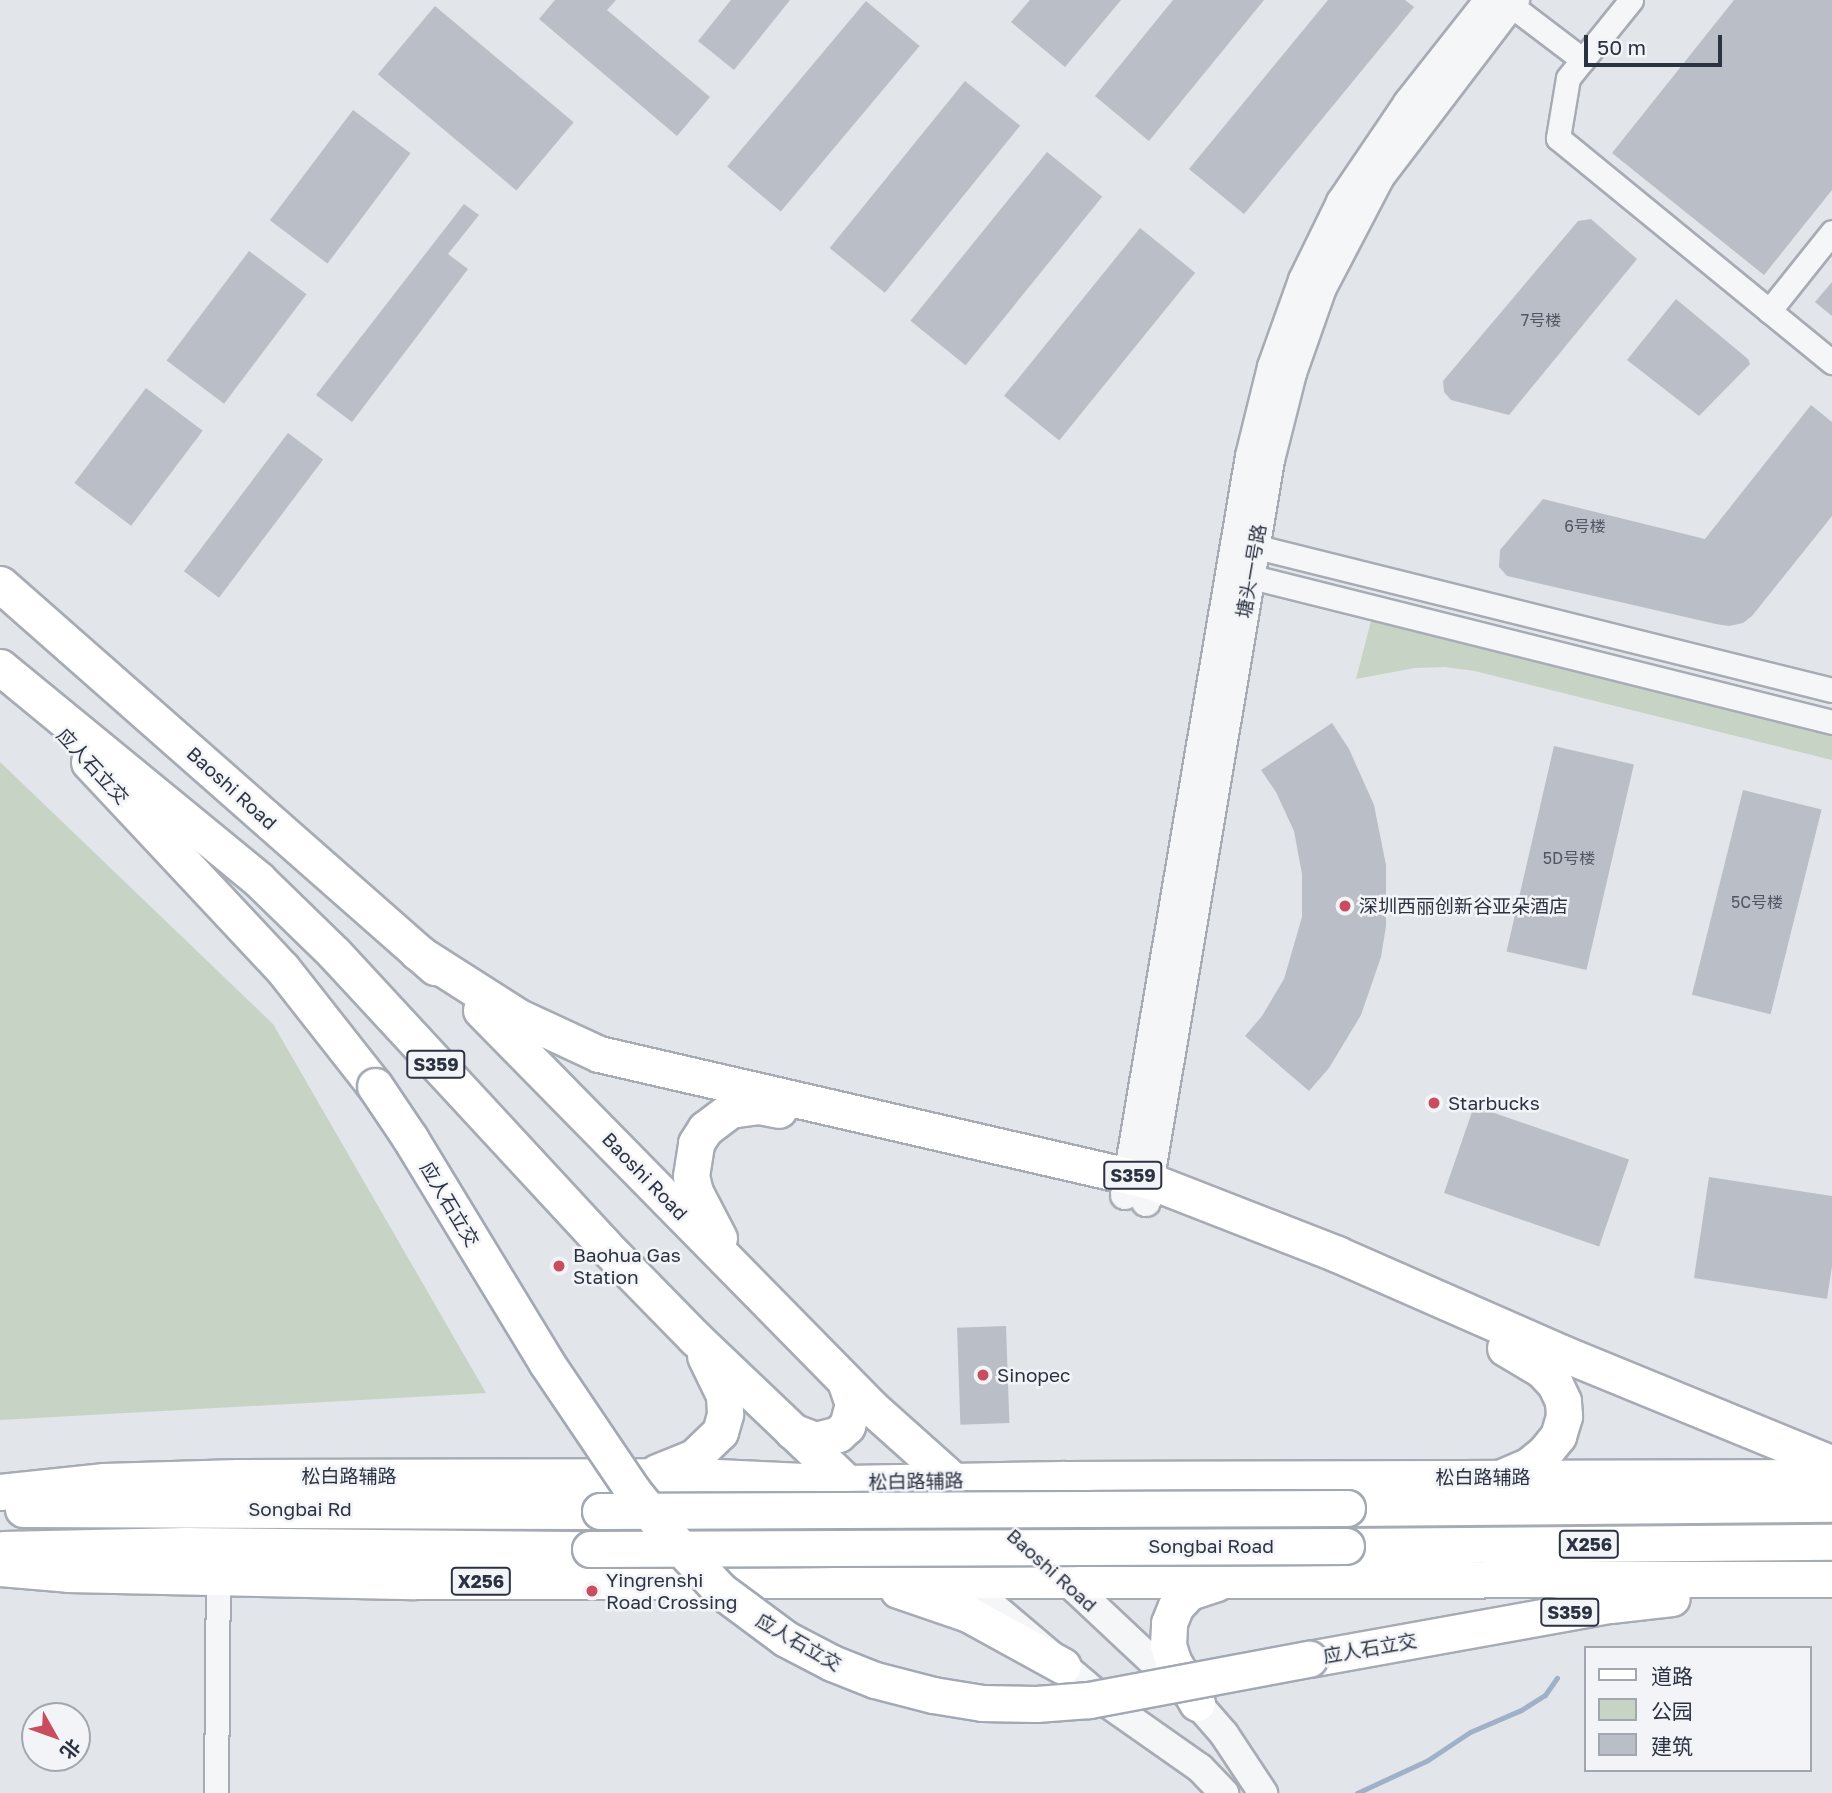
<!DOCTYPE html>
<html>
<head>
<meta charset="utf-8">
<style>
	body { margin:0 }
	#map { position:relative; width:1832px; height:1793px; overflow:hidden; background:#e2e5ea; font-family:"Golos Text","Noto Sans SC",sans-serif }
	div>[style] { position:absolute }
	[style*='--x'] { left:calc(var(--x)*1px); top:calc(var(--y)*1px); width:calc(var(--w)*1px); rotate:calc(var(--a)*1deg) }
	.green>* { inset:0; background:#c7d3c4 }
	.stream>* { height:5px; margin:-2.5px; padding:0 2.5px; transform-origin:2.5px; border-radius:2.5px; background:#9fb1c8 }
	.building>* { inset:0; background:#babec6; transform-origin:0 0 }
	.roads { filter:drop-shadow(2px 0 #a7acb4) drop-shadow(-2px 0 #a7acb4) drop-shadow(0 2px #a7acb4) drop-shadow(0 -2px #a7acb4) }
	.minor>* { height:23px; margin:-11.5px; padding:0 11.5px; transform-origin:11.5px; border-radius:11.5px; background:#f5f6f8 }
	.tertiary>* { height:28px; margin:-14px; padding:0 14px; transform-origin:14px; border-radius:14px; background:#f5f6f8 }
	.primary>* { height:35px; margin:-17.5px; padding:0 17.5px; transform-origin:17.5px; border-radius:17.5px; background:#fff }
	.bridges { filter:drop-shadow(2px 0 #a2a9b5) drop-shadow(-2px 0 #a2a9b5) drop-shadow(0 2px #a2a9b5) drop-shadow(0 -2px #a2a9b5) }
	.primary-bridge>* { height:35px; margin:-17.5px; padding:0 17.5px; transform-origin:17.5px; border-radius:17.5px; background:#fff }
	.dots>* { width:19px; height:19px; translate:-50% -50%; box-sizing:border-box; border:4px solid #f2f4f7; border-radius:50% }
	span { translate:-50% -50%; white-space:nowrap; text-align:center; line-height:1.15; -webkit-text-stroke:5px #f2f4f7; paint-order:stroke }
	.number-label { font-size:16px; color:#4f5562 }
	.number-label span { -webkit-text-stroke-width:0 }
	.shield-label span { padding:2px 5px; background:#f2f4f7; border:2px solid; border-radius:5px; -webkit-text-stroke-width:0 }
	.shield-label { font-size:18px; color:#2b3241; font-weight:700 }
	.street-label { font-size:19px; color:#2b3241 }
	.poi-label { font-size:19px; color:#2b3241 }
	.left { translate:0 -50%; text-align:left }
	.legend { position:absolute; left:1584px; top:1646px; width:228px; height:126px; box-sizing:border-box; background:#f2f4f7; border:2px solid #a2a6ae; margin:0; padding:9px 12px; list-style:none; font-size:21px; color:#2b3241 }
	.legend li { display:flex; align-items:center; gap:14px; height:35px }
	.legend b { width:35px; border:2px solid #a2a6ae }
	.north { position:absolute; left:21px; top:1702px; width:70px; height:70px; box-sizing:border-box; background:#f2f4f7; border:2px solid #a2a6ae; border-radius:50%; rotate:130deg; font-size:19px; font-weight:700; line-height:28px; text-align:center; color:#2b3241 }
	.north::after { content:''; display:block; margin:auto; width:24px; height:32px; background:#c94d5c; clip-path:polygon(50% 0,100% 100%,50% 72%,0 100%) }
	.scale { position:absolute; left:1584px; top:35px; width:138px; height:32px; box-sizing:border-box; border:4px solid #2b3241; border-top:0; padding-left:9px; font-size:21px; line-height:24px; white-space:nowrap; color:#2b3241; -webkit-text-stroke:5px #f2f4f7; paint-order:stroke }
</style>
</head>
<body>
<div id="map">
	<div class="green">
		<i style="clip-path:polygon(1371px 621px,1832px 736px,1832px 760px,1475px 671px,1445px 667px,1415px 668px,1356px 679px)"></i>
		<i style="clip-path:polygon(0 762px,273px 1024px,486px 1393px,0 1420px)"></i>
	</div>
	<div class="stream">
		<i style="--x:1357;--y:1793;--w:78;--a:-24.9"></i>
		<i style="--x:1428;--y:1760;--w:50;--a:-33.7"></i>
		<i style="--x:1470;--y:1732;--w:56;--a:-23.3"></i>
		<i style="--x:1521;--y:1710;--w:28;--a:-32"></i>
		<i style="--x:1545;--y:1695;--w:21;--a:-55"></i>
	</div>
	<div class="building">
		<i style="clip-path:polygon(555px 0,616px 0,607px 10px,710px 97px,677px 136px,539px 19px)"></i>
		<i style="clip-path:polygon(731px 0,790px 0,734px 70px,698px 41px)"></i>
		<i style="clip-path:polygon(1030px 0,1121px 0,1065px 67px,1011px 22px)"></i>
		<i style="clip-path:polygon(1173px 0,1264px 0,1149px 141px,1095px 96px)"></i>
		<i style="clip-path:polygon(1328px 0,1405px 0,1414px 7px,1244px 214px,1189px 169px)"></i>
		<i style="clip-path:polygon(1734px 0,1832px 0,1832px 190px,1764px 275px,1612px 153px)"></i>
		<i style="left:866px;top:1px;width:70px;height:216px;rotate:40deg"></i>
		<i style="left:435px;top:6px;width:181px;height:89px;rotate:40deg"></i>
		<i style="left:965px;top:81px;width:71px;height:215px;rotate:39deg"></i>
		<i style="left:353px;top:110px;width:72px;height:138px;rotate:37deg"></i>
		<i style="left:1047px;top:152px;width:71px;height:217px;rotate:39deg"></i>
		<i style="clip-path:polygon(464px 204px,479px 215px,448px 254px,468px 269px,352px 422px,316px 395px)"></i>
		<i style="clip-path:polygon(1591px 219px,1637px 259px,1509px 415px,1451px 400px,1444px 392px,1443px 381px,1578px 221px)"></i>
		<i style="left:1140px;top:228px;width:71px;height:216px;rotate:39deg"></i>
		<i style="left:249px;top:251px;width:72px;height:137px;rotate:37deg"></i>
		<i style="clip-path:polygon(1832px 282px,1832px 316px,1815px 302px)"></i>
		<i style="clip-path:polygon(1676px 299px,1748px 359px,1750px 364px,1699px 416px,1627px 360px)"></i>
		<i style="left:146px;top:388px;width:71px;height:119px;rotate:37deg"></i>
		<i style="clip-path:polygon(1811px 405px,1832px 422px,1832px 516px,1752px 616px,1743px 623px,1729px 626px,1716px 624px,1507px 576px,1499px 567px,1500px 550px,1543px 499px,1705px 539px)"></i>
		<i style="left:288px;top:433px;width:44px;height:173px;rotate:37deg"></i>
		<i style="clip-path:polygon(1332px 723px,1349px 749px,1374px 805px,1386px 865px,1386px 926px,1381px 957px,1361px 1015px,1329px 1068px,1309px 1091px,1245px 1036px,1262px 1016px,1284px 979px,1302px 917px,1302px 874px,1294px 831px,1276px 792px,1261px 770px)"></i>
		<i style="left:1554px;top:746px;width:82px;height:211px;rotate:13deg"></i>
		<i style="left:1743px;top:790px;width:81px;height:211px;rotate:14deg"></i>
		<i style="left:1474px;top:1106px;width:164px;height:92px;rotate:19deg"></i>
		<i style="clip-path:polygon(1709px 1177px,1832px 1196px,1832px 1266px,1827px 1299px,1694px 1278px)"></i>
		<i style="left:1006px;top:1326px;width:97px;height:49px;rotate:88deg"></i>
	</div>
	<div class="roads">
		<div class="minor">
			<i style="--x:1504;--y:0;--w:99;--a:37.2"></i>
			<i style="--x:1631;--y:0;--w:100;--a:128.9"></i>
			<i style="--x:1568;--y:78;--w:61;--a:99.5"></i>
			<i style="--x:1558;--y:138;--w:354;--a:39.3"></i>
			<i style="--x:1769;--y:311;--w:101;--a:-51.4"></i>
			<i style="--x:1241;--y:543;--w:609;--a:13.97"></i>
			<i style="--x:1236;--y:573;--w:614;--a:14.04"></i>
			<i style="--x:216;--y:1793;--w:216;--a:-89.5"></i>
		</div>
		<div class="tertiary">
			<i style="--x:1125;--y:1195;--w:749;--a:-80.4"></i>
			<i style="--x:1250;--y:456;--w:92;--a:-76.1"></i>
			<i style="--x:1272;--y:367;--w:92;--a:-70.4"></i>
			<i style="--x:1303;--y:280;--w:87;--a:-64"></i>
			<i style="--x:1341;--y:202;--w:120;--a:-55.9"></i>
			<i style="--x:1408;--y:103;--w:131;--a:-51.8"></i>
			<i style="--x:1146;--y:1202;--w:752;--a:-80.51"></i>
			<i style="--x:1270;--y:460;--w:90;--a:-75.8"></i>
			<i style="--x:1292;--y:373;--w:90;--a:-70.6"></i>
			<i style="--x:1322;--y:288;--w:125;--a:-62.4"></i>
			<i style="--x:1380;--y:177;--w:223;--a:-52.7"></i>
			<i style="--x:962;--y:1580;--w:189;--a:40.3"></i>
			<i style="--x:1106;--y:1702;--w:115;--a:35.1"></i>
			<i style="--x:1200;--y:1768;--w:35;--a:46"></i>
			<i style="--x:1067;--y:1581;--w:178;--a:43.2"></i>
			<i style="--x:1197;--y:1703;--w:41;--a:48.9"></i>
			<i style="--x:1224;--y:1734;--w:71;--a:56.5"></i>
		</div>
		<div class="primary">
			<i style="--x:0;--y:584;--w:580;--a:41.36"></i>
			<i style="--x:0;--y:667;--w:335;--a:39.4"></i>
			<i style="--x:259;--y:880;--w:105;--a:44.2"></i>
			<i style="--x:334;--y:953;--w:398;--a:47.2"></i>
			<i style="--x:604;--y:1245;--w:130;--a:45.6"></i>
			<i style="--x:695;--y:1338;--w:210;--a:43.6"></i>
			<i style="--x:847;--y:1483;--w:118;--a:40.5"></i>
			<i style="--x:89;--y:762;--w:282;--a:46.9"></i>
			<i style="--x:282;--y:968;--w:150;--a:51.8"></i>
			<i style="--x:417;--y:952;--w:119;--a:32.6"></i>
			<i style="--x:517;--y:1016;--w:90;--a:24.9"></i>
			<i style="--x:599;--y:1054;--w:565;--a:12.98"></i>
			<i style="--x:1150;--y:1181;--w:201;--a:21.3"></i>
			<i style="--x:1337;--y:1254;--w:246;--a:23.7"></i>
			<i style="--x:1562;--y:1353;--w:292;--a:22.3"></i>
			<i style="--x:481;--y:1010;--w:557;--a:45.51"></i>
			<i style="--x:871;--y:1407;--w:231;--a:41.8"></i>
			<i style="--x:719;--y:1238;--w:52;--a:-117.6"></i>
			<i style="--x:695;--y:1192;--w:16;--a:-104"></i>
			<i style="--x:691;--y:1176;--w:33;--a:-81"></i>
			<i style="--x:696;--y:1143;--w:17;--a:-57"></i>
			<i style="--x:705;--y:1129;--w:31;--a:-37"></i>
			<i style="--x:730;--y:1110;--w:29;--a:-8"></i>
			<i style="--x:759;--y:1106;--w:20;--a:11"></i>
			<i style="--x:792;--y:1431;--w:26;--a:21"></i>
			<i style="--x:816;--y:1440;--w:23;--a:-15"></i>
			<i style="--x:838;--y:1434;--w:12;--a:-42"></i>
			<i style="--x:847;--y:1426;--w:23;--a:-75"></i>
			<i style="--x:853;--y:1404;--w:24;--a:-109"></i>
			<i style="--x:657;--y:1472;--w:40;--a:-22"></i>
			<i style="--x:694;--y:1457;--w:36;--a:-44"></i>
			<i style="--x:720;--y:1432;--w:19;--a:-74"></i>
			<i style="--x:725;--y:1414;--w:19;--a:-93"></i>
			<i style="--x:724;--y:1395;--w:43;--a:-116"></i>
			<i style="--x:1504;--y:1476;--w:26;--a:-23"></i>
			<i style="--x:1528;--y:1466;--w:22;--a:-39"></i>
			<i style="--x:1545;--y:1452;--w:21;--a:-51"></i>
			<i style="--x:1558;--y:1436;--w:21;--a:-73"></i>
			<i style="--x:1564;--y:1416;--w:15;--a:-94"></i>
			<i style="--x:1563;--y:1401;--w:19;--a:-115"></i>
			<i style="--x:1555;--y:1384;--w:19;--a:-133"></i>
			<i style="--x:1542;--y:1370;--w:43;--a:-149.3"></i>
			<i style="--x:0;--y:1492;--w:105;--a:-6"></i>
			<i style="--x:104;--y:1481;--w:134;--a:-1.7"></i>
			<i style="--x:238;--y:1477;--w:457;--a:-0.1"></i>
			<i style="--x:695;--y:1476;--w:152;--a:2.6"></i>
			<i style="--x:847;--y:1483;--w:215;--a:-1.1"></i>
			<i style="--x:1062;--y:1479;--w:770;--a:-0.15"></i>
			<i style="--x:1347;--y:1508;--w:485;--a:-0.5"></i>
			<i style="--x:23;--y:1509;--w:577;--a:0.2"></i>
			<i style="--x:1346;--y:1546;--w:486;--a:-0.5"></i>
			<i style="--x:3;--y:1549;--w:182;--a:-1.3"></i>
			<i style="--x:185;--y:1545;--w:405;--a:0.6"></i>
			<i style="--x:0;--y:1568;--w:68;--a:5"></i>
			<i style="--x:68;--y:1574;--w:346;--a:1.2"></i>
			<i style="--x:414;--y:1581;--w:1418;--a:-0.08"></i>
			<i style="--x:898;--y:1590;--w:74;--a:18.9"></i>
			<i style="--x:968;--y:1614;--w:108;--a:28.7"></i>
			<i style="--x:1309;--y:1659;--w:306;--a:-10.2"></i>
			<i style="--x:1610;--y:1605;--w:62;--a:-6.4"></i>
			<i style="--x:1197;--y:1703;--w:48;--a:-119.7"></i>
			<i style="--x:1173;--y:1661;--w:17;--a:-107"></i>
			<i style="--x:1168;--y:1645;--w:22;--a:-87"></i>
			<i style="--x:1169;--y:1623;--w:18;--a:-68"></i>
			<i style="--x:1176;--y:1606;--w:19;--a:-47"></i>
			<i style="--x:1189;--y:1592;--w:29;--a:-18"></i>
		</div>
	</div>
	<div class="bridges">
		<div class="primary-bridge">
			<i style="--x:375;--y:1086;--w:63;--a:56.1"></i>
			<i style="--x:410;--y:1138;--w:262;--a:58.7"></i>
			<i style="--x:546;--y:1362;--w:156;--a:56"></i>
			<i style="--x:633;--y:1491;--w:51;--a:51.3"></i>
			<i style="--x:665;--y:1531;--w:81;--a:47"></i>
			<i style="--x:720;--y:1590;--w:82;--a:36.6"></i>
			<i style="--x:786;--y:1639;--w:52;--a:27.6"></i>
			<i style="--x:832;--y:1663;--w:46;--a:21.6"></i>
			<i style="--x:875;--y:1680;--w:60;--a:14.5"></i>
			<i style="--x:933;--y:1695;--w:50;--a:9.3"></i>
			<i style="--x:982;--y:1703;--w:54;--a:1.1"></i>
			<i style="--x:1036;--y:1704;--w:53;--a:-4.3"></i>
			<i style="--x:1089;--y:1700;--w:224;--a:-10.6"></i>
			<i style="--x:600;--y:1511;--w:747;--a:-0.23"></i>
			<i style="--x:590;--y:1549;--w:756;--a:-0.23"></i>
		</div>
	</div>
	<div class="dots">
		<i style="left:1345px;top:906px;background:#c94d5c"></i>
		<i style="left:1434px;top:1103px;background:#c94d5c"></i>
		<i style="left:559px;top:1266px;background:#c94d5c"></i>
		<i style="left:983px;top:1375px;background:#c94d5c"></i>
		<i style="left:592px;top:1591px;background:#c94d5c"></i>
	</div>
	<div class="number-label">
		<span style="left:1541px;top:320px">7号楼</span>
		<span style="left:1585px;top:526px">6号楼</span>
		<span style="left:1569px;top:858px">5D号楼</span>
		<span style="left:1757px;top:902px">5C号楼</span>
	</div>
	<div class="shield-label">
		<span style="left:436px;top:1064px">S359</span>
		<span style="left:1133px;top:1175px">S359</span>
		<span style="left:1589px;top:1544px">X256</span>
		<span style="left:481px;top:1581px">X256</span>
		<span style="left:1570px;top:1612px">S359</span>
	</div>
	<div class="street-label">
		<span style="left:1251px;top:571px;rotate:-80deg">塘头一号路</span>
		<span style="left:93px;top:766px;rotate:47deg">应人石立交</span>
		<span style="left:232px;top:788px;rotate:42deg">Baoshi Road</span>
		<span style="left:645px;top:1176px;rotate:46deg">Baoshi Road</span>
		<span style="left:450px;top:1204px;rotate:59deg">应人石立交</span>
		<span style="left:349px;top:1476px">松白路辅路</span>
		<span style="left:1483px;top:1477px">松白路辅路</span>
		<span style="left:916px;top:1481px;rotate:-1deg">松白路辅路</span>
		<span style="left:300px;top:1509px">Songbai Rd</span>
		<span style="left:1211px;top:1546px">Songbai Road</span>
		<span style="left:1052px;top:1570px;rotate:42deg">Baoshi Road</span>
		<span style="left:799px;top:1642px;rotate:30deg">应人石立交</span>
		<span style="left:1370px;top:1648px;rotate:-10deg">应人石立交</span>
	</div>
	<div class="poi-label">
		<span class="left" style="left:1359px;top:906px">深圳西丽创新谷亚朵酒店</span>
		<span class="left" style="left:1448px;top:1103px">Starbucks</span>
		<span class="left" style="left:573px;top:1266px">Baohua Gas<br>Station</span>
		<span class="left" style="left:997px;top:1375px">Sinopec</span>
		<span class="left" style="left:606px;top:1591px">Yingrenshi<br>Road Crossing</span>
	</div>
	<ul class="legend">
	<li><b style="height:9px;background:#fff"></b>道路</li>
	<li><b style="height:19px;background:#c7d3c4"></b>公园</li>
	<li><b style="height:19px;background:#babec6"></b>建筑</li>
	</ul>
	<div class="north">北</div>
	<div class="scale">50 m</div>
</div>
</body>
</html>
